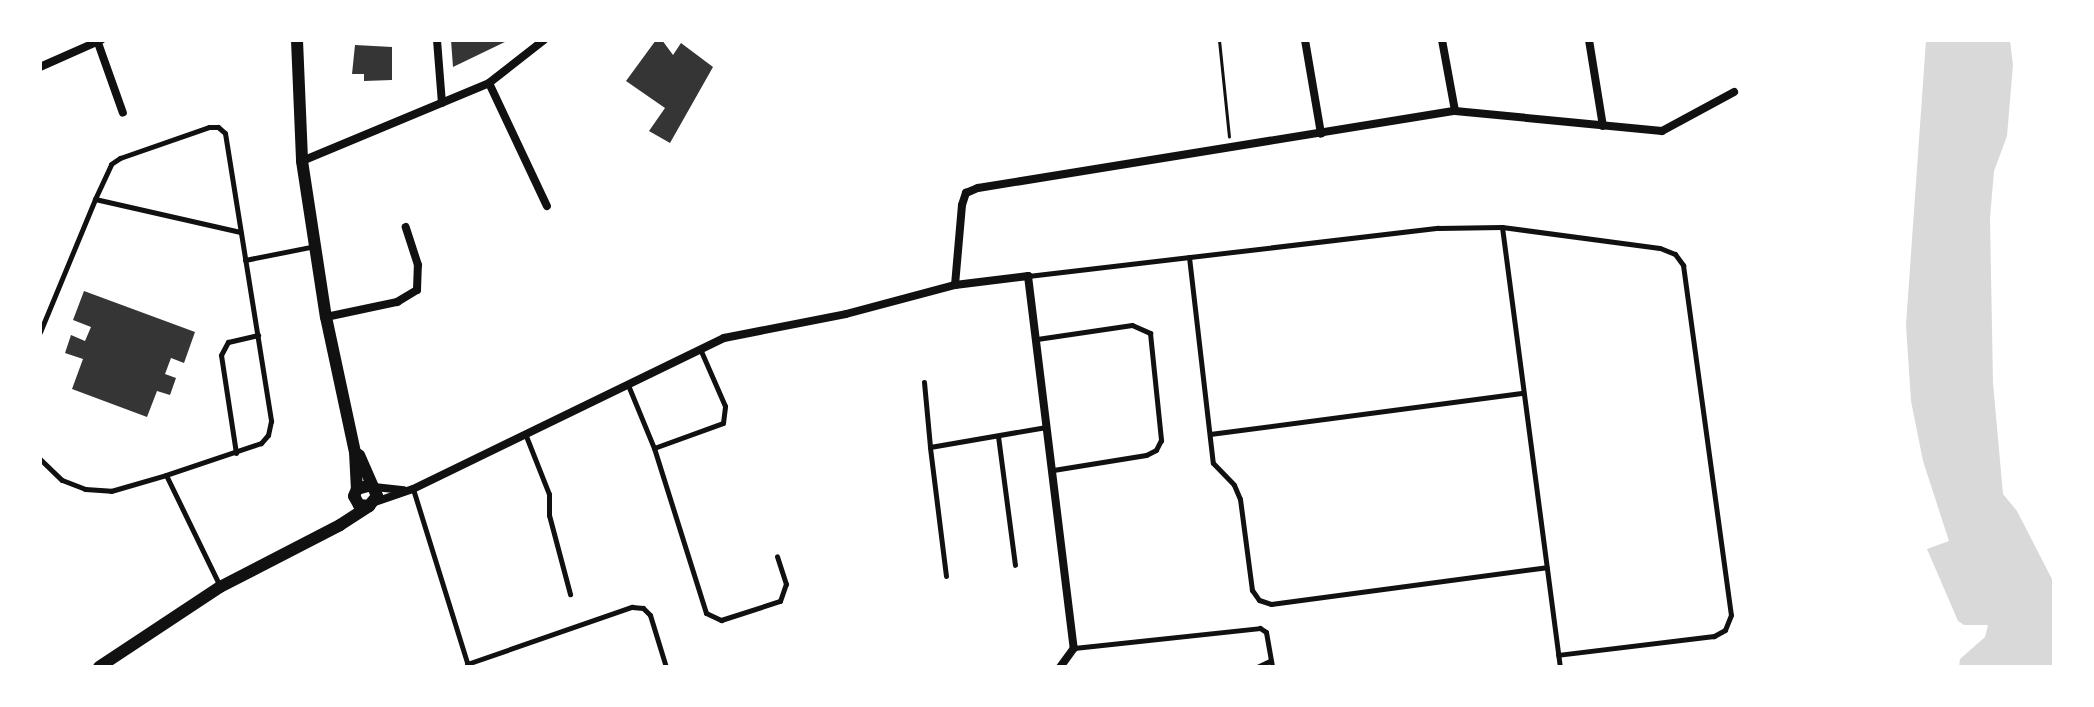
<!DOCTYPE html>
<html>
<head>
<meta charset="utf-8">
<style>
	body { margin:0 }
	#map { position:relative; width:2094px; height:707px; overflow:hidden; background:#fff; font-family:"Noto Sans",sans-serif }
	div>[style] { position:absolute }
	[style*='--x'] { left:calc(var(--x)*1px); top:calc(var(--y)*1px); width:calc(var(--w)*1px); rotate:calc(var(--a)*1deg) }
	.water>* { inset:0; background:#d9d9d9 }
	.building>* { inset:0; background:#353535 }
	.path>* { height:3px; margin:-1.5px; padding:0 1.5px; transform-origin:1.5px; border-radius:1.5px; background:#111 }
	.service>* { height:5px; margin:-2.5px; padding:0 2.5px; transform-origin:2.5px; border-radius:2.5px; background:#111 }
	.minor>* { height:8px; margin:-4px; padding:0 4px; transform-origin:4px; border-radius:4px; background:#111 }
	.tertiary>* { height:12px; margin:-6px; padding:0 6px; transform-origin:6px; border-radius:6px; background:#111 }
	span { translate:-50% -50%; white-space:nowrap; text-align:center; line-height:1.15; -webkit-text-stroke:7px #fff; paint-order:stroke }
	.frame { position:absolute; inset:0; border:42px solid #fff; pointer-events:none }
</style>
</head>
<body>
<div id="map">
	<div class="water">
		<i style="clip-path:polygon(1926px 40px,2010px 40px,2013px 65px,2007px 136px,1994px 171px,1990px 218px,1993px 383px,2003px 494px,2017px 511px,2054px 583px,2054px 667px,1959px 667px,1960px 659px,1985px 637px,1988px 625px,1964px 625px,1958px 621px,1927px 549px,1949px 541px,1923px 461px,1911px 401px,1906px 325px)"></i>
	</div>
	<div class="building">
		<i style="clip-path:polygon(451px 40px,509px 40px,453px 67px)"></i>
		<i style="clip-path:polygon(656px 40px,662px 40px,673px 55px,681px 43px,713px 67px,670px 143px,649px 131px,665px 108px,626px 81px)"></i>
		<i style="clip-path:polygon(355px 45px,392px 47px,392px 80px,364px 81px,364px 74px,352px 74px)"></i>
		<i style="clip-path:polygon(84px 291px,195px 332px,184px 363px,171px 358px,165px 374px,176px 378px,170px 395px,157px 391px,147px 417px,72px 389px,83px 359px,65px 353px,71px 335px,85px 341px,91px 327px,73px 320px)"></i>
	</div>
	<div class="path">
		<i style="--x:1219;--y:40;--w:97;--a:84.1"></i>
	</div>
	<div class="service">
		<i style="--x:95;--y:199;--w:38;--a:-65"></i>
		<i style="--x:111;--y:164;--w:11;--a:-34"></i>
		<i style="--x:120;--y:158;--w:94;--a:-19.2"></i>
		<i style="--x:209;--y:127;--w:9;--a:0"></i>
		<i style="--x:218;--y:127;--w:9;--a:41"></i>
		<i style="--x:225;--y:133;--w:292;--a:80.9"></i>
		<i style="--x:271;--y:421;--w:14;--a:102"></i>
		<i style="--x:268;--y:435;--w:11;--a:131"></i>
		<i style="--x:261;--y:443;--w:100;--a:161.4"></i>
		<i style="--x:1502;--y:227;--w:444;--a:82.5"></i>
		<i style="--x:1189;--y:257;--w:207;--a:83.4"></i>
		<i style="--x:1213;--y:463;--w:30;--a:46"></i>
		<i style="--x:1234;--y:485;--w:15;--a:67"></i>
		<i style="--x:1240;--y:499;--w:92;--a:82.5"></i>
		<i style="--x:1252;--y:590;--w:12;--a:55"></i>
		<i style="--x:1259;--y:600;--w:13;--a:18"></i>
		<i style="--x:1271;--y:604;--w:278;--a:-7.6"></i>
		<i style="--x:245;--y:260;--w:71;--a:-11.3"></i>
		<i style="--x:1028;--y:276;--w:413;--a:-6.7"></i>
		<i style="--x:1438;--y:228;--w:64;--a:-0.9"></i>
		<i style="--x:1502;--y:227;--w:159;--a:7.6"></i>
		<i style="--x:1660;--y:248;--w:16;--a:22"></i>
		<i style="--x:1675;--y:254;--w:14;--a:54"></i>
		<i style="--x:1683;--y:265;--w:353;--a:82.2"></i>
		<i style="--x:1731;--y:615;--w:16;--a:112"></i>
		<i style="--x:1725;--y:630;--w:13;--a:151"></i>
		<i style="--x:1714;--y:636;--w:157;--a:173.1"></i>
		<i style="--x:40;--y:332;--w:144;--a:-67.5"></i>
		<i style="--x:95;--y:199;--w:149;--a:12.8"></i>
		<i style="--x:1037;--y:339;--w:96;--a:-8.4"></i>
		<i style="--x:1132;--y:325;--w:20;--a:24"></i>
		<i style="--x:1150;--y:333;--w:108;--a:84.1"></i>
		<i style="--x:1161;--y:440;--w:11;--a:117"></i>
		<i style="--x:1156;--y:450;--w:11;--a:153"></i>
		<i style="--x:1146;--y:455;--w:94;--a:170.8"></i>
		<i style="--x:924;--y:382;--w:65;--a:84.7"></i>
		<i style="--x:628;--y:385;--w:68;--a:67.6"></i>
		<i style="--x:654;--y:448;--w:173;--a:72.5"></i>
		<i style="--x:706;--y:613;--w:17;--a:25"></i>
		<i style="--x:721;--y:620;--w:62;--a:-17.9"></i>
		<i style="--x:780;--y:601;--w:18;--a:-71"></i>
		<i style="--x:786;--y:584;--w:29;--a:-108"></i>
		<i style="--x:1210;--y:434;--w:316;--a:-7.5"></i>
		<i style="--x:526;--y:436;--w:62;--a:68.4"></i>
		<i style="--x:549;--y:494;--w:21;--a:90"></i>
		<i style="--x:549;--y:515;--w:82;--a:75.1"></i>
		<i style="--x:998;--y:436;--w:130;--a:82.5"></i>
		<i style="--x:654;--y:448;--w:73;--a:-19.9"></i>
		<i style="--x:723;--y:423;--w:17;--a:-83"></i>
		<i style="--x:725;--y:406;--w:60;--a:-113.6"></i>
		<i style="--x:236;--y:453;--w:99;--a:-98.7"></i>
		<i style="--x:221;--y:355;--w:15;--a:-62"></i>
		<i style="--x:228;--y:342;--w:31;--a:-13"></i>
		<i style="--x:40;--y:459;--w:30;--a:44"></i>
		<i style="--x:62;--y:480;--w:25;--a:21"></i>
		<i style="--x:85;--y:489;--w:26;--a:4"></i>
		<i style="--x:111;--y:491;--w:57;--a:-16.2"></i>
		<i style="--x:166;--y:475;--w:123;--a:64.1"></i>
		<i style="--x:413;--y:489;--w:185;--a:72.7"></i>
		<i style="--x:946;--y:576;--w:130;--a:-97.1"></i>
		<i style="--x:930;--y:447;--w:118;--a:-9.8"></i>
		<i style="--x:1074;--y:648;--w:187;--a:-6.1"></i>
		<i style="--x:1260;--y:628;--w:7;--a:34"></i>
		<i style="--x:1266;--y:632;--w:36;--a:80"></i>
		<i style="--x:467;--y:664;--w:175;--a:-19.1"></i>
		<i style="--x:632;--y:607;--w:11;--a:5"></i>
		<i style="--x:643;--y:608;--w:10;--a:45"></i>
		<i style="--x:650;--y:615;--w:54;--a:72.9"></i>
		<i style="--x:1257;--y:667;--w:14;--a:-25"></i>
	</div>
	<div class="minor">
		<i style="--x:97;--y:40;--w:77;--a:70.4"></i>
		<i style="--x:437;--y:40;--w:63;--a:85.5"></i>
		<i style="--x:1305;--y:40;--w:95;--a:80.3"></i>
		<i style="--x:1442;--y:40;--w:72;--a:79.6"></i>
		<i style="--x:1589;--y:40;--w:87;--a:80.8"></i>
		<i style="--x:40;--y:67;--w:67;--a:-23.9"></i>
		<i style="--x:489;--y:83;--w:136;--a:64.8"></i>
		<i style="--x:302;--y:161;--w:203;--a:-22.6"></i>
		<i style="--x:489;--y:83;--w:70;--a:-38"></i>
		<i style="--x:955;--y:285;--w:80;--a:-85"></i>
		<i style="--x:962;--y:205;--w:13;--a:-72"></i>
		<i style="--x:966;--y:193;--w:13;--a:-23"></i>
		<i style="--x:978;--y:188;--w:483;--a:-9.2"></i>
		<i style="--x:1455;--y:111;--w:208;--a:5.5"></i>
		<i style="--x:1662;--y:131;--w:82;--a:-28.4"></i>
		<i style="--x:326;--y:317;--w:73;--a:-11.9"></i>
		<i style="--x:397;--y:302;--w:23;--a:-31"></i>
		<i style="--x:417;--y:290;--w:25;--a:-88"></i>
		<i style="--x:418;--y:265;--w:40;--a:-108"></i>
		<i style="--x:374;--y:487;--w:30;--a:6"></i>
		<i style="--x:375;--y:502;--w:40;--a:-18.9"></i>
		<i style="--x:413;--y:489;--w:346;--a:-25.9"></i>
		<i style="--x:724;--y:338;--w:124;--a:-11.1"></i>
		<i style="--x:846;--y:314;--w:113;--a:-14.9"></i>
		<i style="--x:955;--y:285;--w:74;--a:-7"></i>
		<i style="--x:1028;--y:276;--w:375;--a:83"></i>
		<i style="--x:1074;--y:648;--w:24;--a:126"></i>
	</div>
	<div class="tertiary">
		<i style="--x:297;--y:40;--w:121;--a:87.6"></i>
		<i style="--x:302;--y:161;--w:158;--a:81.3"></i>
		<i style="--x:326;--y:317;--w:138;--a:77.9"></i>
		<i style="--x:355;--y:452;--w:37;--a:87"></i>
		<i style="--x:359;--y:455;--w:45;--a:66.3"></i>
		<i style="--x:377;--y:496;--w:13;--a:129"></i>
		<i style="--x:369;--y:506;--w:10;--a:-174"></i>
		<i style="--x:359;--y:505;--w:10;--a:-119"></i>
		<i style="--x:354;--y:496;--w:8;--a:-67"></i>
		<i style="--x:357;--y:489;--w:15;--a:-16"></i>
		<i style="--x:99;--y:667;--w:145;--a:-33.5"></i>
		<i style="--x:220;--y:587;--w:135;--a:-27.3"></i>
		<i style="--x:340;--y:525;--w:35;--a:-33"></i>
	</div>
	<div class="frame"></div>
</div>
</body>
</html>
